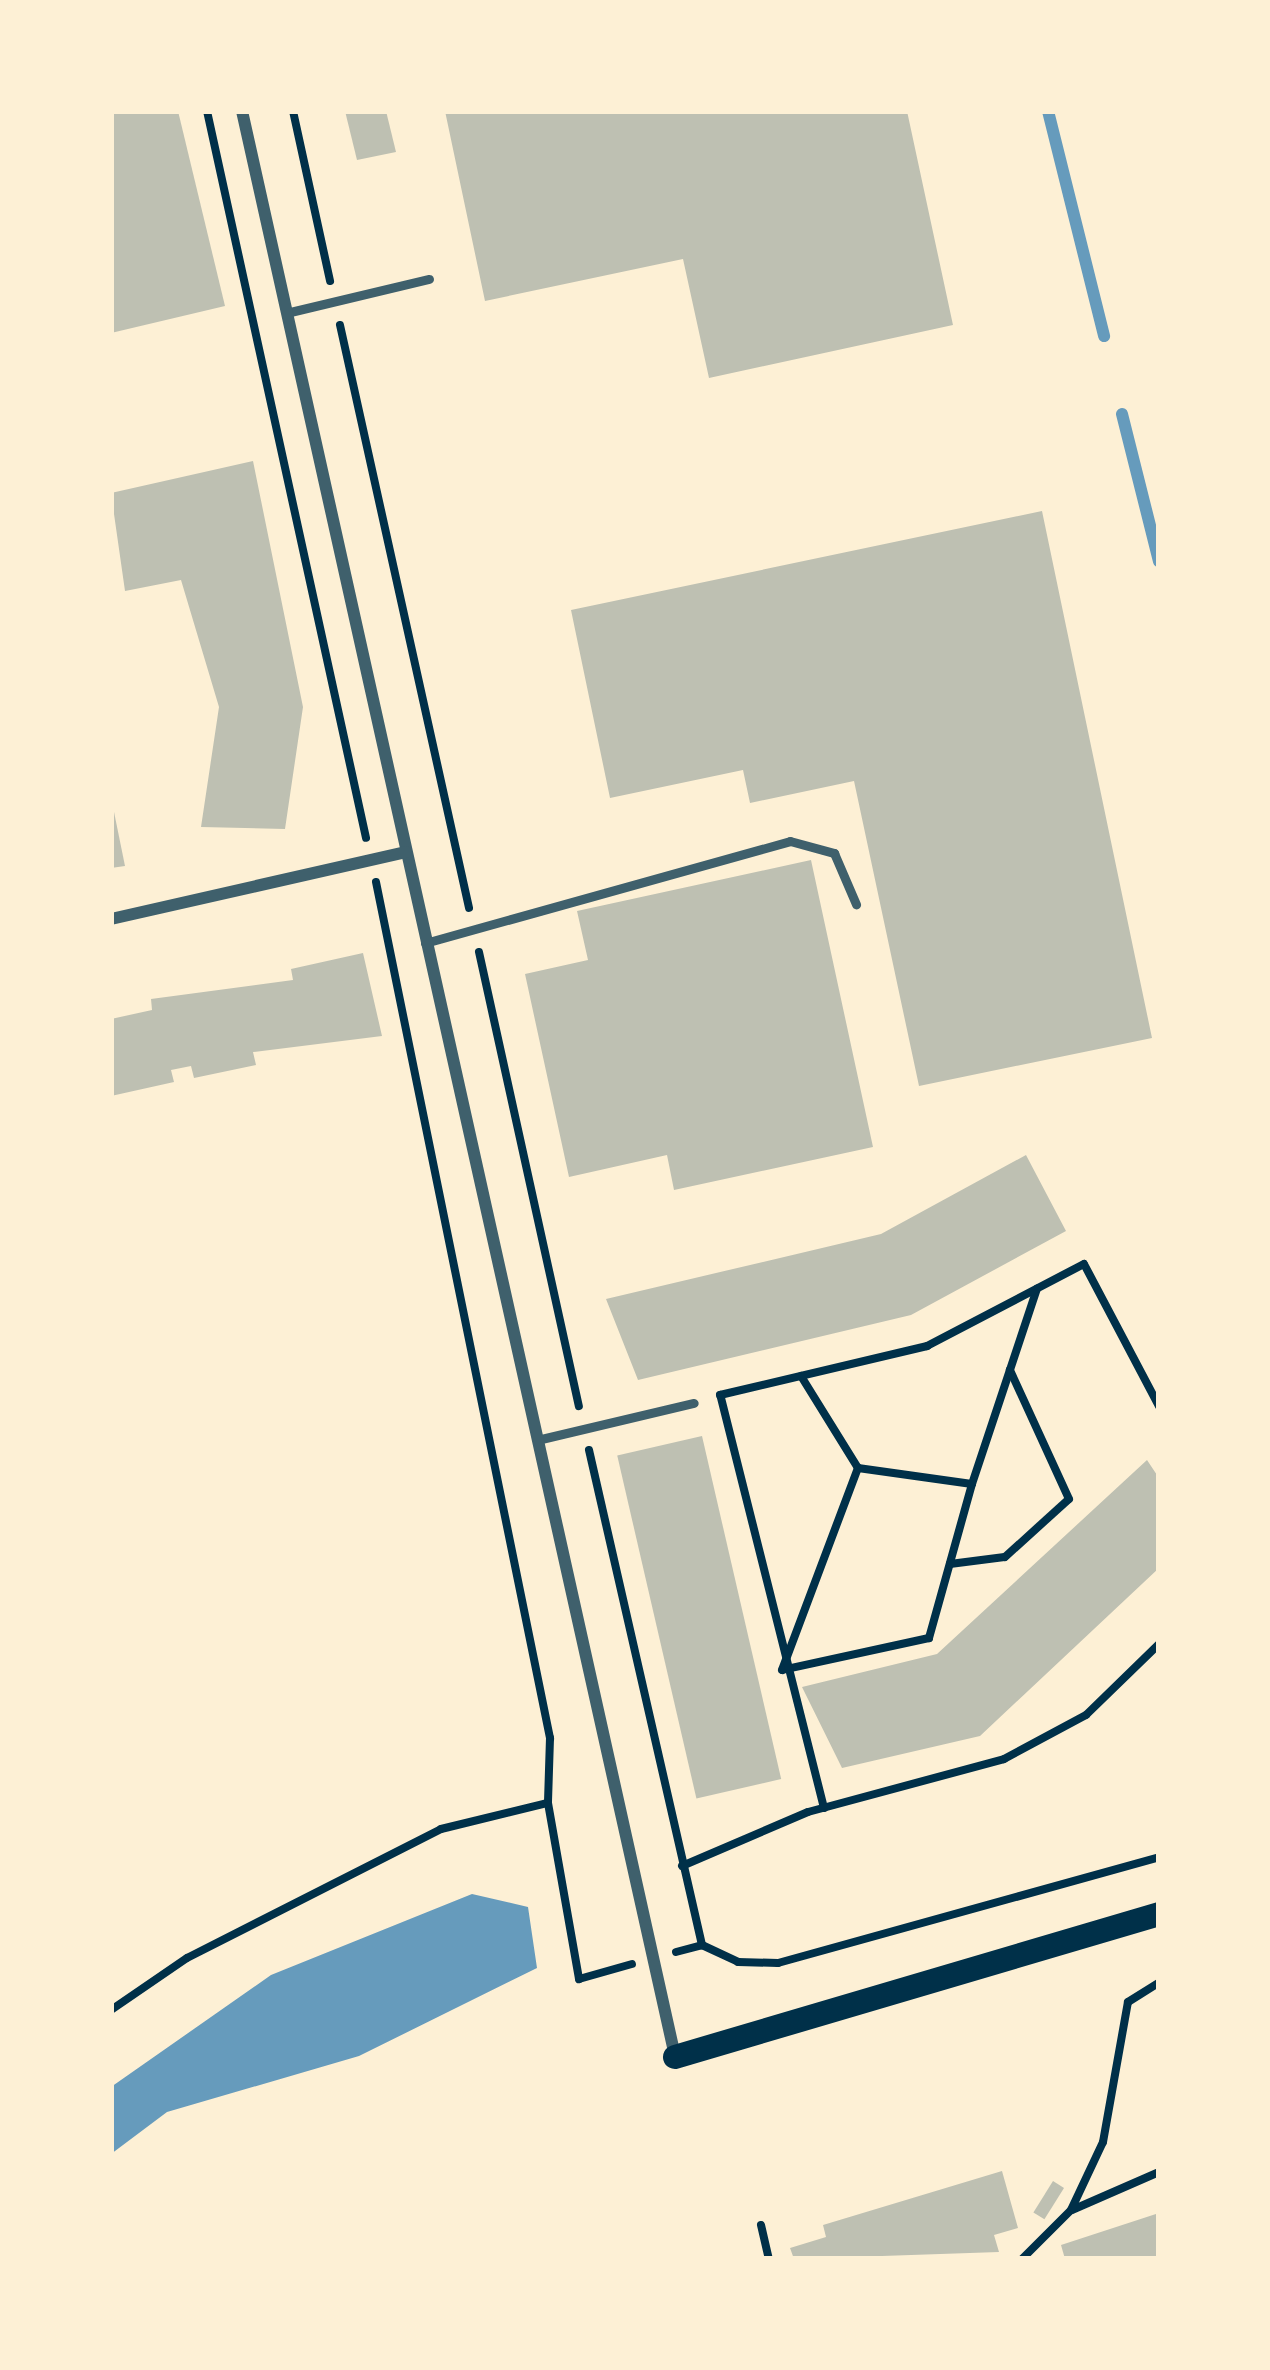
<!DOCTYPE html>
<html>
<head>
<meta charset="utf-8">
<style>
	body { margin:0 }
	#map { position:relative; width:1270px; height:2370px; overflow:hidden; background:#fdf0d5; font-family:"Space Grotesk",sans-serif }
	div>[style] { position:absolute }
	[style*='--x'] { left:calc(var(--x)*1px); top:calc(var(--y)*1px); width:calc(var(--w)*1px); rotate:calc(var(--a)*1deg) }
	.water>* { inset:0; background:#669bbc }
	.stream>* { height:12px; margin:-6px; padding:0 6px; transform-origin:6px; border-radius:6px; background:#669bbc }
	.building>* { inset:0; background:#bec0b2; transform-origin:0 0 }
	.path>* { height:8px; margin:-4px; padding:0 4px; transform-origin:4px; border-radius:4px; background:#003049 }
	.service>* { height:9px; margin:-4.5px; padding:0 4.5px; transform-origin:4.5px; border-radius:4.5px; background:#3f606c }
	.minor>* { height:12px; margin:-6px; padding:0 6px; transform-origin:6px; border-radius:6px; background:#3f606c }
	.secondary>* { height:24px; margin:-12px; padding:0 12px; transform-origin:12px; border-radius:12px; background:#003049 }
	span { translate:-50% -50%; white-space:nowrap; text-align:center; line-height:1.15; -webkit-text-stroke:9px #fdf0d5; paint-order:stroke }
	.frame { position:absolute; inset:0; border:114px solid #fdf0d5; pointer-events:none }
</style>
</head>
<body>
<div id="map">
	<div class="water">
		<i style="clip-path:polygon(472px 1894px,528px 1907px,537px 1968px,359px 2056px,167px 2112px,111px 2154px,111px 2087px,271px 1975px)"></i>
	</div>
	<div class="stream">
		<i style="--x:1048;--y:111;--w:232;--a:76"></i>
		<i style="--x:1122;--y:414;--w:152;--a:75.9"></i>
	</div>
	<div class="building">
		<i style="clip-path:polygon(111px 111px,178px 111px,225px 306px,111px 333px)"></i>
		<i style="clip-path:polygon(345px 111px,386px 111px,396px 152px,357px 160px)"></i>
		<i style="clip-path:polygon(445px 111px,907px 111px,953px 325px,709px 378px,683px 259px,485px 301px)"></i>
		<i style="clip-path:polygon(253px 461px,303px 707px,285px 829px,201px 827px,219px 707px,181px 580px,125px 591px,111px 493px)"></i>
		<i style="clip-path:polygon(1042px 511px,1152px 1038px,919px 1086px,854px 781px,750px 803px,743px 770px,610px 798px,571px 610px)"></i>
		<i style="clip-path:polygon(111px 807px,113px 807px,125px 866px,111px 868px)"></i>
		<i style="clip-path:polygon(811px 860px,873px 1147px,674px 1190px,667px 1155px,569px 1177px,525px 974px,588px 960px,577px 911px)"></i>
		<i style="clip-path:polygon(363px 953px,382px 1036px,253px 1052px,256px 1065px,194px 1078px,191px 1066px,171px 1070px,174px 1082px,111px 1096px,111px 1019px,152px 1010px,151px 999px,293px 980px,291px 969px)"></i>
		<i style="clip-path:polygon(1026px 1155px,1066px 1231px,911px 1315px,638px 1380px,606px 1299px,881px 1234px)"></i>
		<i style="left:702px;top:1436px;width:352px;height:87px;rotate:77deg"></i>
		<i style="clip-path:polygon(1147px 1460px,1159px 1478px,1159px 1568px,980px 1736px,842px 1768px,802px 1687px,937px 1654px)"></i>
		<i style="clip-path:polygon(1002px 2171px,1018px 2228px,994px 2235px,999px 2252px,794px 2259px,790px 2248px,826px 2237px,823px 2225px)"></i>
		<i style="left:1053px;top:2181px;width:13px;height:37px;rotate:32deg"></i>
		<i style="clip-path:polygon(1159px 2213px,1159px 2259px,1065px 2259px,1061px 2245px)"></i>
	</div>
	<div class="path">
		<i style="--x:207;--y:111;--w:744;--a:77.66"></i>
		<i style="--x:293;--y:111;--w:174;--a:77.7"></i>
		<i style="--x:340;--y:325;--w:597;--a:77.52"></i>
		<i style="--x:376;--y:882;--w:874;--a:78.51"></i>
		<i style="--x:550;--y:1738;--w:65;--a:91.8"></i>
		<i style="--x:548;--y:1803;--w:179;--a:80"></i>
		<i style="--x:579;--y:1979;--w:55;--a:-15.8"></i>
		<i style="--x:479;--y:952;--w:465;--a:77.6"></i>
		<i style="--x:801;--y:1376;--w:108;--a:58.2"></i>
		<i style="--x:589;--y:1450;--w:508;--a:77.14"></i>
		<i style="--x:972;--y:1484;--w:160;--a:105.6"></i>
		<i style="--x:929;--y:1638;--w:150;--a:167.7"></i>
		<i style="--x:782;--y:1670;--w:216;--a:-69.4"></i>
		<i style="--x:858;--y:1468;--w:115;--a:8"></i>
		<i style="--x:972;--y:1484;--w:206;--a:-71.6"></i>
		<i style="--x:950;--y:1564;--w:55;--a:-7.3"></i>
		<i style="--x:1005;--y:1557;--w:86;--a:-42.2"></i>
		<i style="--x:1069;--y:1499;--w:142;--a:-114.6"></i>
		<i style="--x:824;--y:1808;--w:426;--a:-104.1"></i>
		<i style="--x:720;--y:1395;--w:213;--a:-13.3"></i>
		<i style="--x:927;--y:1346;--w:177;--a:-27.6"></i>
		<i style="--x:1084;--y:1264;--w:161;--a:62.2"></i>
		<i style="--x:682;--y:1866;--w:137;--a:-23.2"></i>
		<i style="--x:808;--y:1812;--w:203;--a:-15.1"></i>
		<i style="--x:1004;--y:1759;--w:93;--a:-28.2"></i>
		<i style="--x:1086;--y:1715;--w:102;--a:-44.2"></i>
		<i style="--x:676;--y:1952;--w:27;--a:-15"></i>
		<i style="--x:702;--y:1945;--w:40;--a:25"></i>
		<i style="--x:738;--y:1962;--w:40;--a:1.4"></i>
		<i style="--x:778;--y:1963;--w:395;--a:-15.5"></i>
		<i style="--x:111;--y:2010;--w:92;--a:-34.4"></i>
		<i style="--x:187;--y:1958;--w:285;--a:-26.9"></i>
		<i style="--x:441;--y:1829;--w:110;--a:-13.7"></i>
		<i style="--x:1072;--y:2210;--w:95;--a:-23.6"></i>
		<i style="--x:761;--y:2225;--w:35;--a:77"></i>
		<i style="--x:1022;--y:2259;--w:69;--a:-45"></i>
		<i style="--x:1071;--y:2210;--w:75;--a:-64.8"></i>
		<i style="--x:1103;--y:2142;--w:142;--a:-79.9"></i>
		<i style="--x:1128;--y:2002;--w:36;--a:-32"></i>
	</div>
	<div class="service">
		<i style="--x:286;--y:313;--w:147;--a:-13.4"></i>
		<i style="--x:425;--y:943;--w:379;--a:-15.6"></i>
		<i style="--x:790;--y:841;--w:46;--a:15.3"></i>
		<i style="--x:834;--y:853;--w:56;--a:66.7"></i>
		<i style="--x:537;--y:1440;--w:161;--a:-13.3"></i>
	</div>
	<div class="minor">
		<i style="--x:242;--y:111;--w:1993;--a:77.45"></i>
		<i style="--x:111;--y:919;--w:302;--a:-12.8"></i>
	</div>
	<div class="secondary">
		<i style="--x:675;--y:2057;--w:505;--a:-16.46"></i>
	</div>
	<div class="frame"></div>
</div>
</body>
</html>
